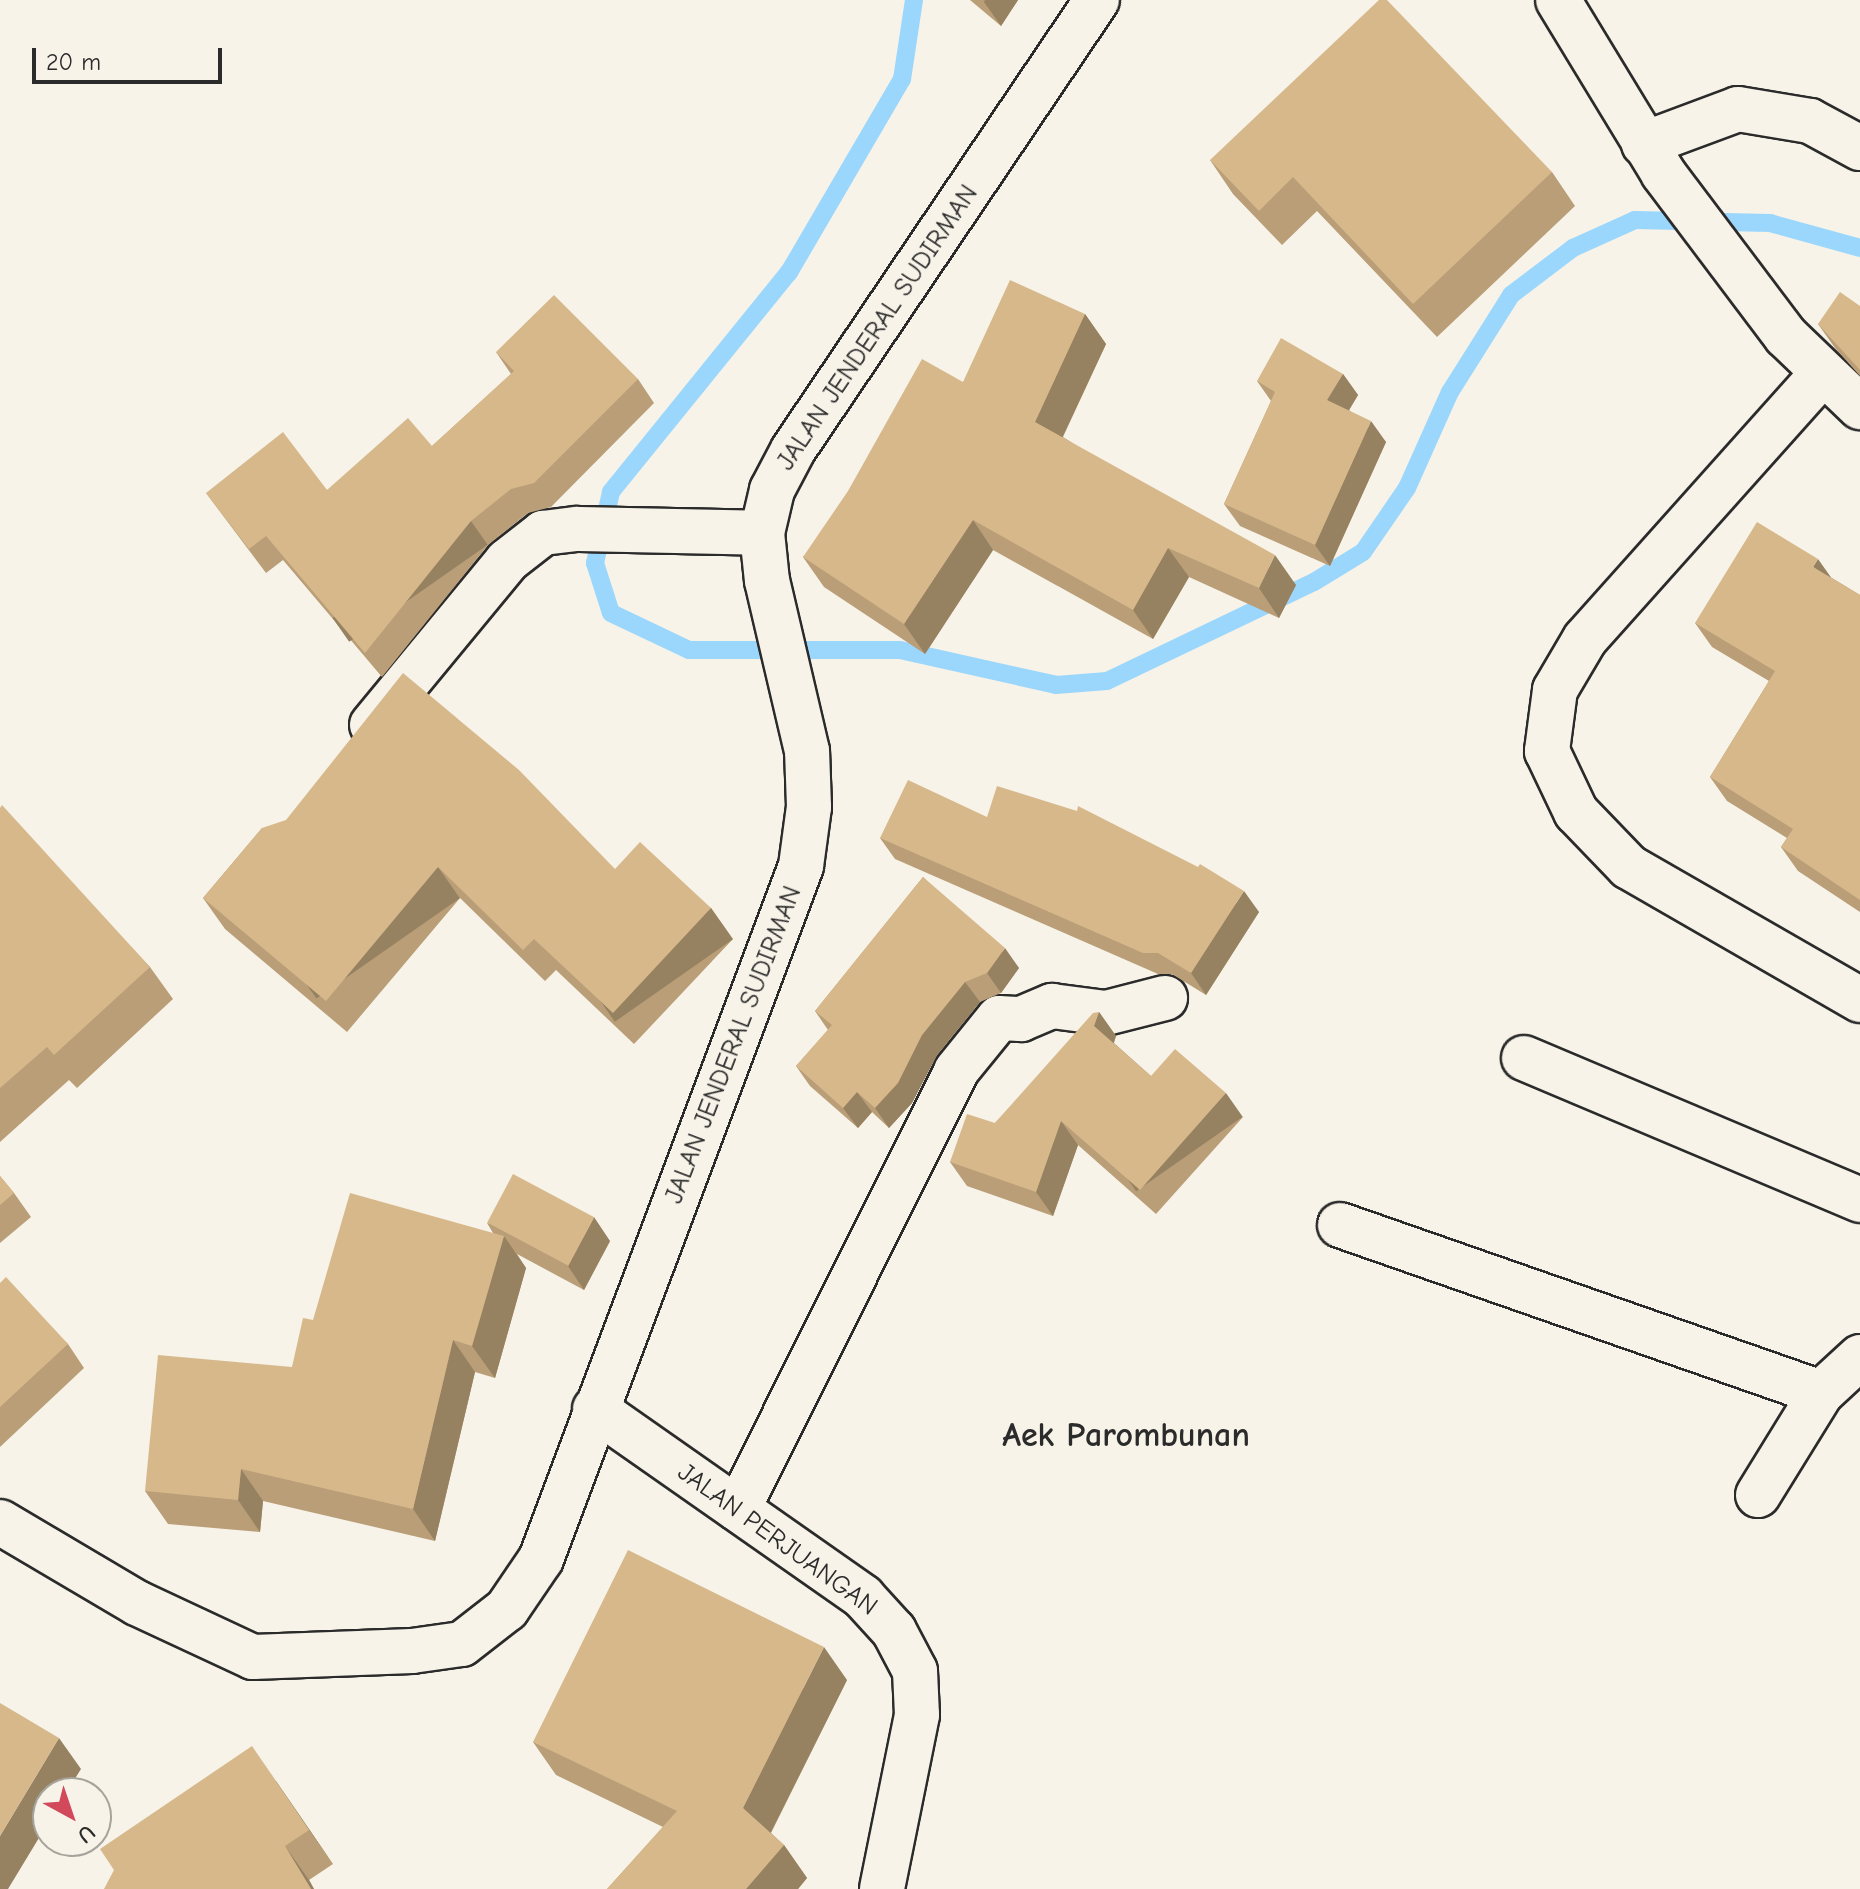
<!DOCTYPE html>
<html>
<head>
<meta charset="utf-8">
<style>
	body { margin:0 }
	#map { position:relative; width:1860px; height:1889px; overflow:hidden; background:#f7f3e8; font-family:"Comic Neue",sans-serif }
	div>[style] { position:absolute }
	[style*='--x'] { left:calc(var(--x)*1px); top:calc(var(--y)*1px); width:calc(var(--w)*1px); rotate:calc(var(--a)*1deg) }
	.stream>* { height:18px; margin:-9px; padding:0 9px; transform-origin:9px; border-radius:9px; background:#9bd7fc }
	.roads { filter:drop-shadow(2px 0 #2b2b2b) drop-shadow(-2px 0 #2b2b2b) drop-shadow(0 2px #2b2b2b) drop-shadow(0 -2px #2b2b2b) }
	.minor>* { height:44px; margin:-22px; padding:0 22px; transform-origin:22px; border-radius:22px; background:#f7f3e8 }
	.secondary>* { height:44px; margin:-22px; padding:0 22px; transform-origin:22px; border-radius:22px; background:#f7f3e8 }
	.wall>* { inset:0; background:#b99e78 }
	.shaded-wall>* { inset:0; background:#968161; transform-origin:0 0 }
	.building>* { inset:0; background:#d7b88b; transform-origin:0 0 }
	span { translate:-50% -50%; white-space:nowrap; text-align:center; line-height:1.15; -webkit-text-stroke:8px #f7f3e8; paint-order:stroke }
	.street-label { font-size:26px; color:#2b2b2b }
	.district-label { font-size:34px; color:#2b2b2b; font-weight:700 }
	.north { position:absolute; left:32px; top:1777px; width:80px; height:80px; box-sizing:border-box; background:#f7f3e8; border:2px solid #a5a39c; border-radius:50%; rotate:140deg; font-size:22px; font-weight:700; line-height:32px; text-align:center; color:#2b2b2b }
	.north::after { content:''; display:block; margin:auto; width:28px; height:36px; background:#d1495b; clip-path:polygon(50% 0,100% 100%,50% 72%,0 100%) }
	.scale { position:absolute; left:32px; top:48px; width:190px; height:36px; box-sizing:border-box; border:4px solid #2b2b2b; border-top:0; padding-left:10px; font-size:24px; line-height:28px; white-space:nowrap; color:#2b2b2b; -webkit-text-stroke:6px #f7f3e8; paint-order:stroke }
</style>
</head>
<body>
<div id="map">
	<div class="stream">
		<i style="--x:914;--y:0;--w:80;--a:98.6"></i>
		<i style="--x:902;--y:79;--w:224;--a:120.3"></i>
		<i style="--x:789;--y:272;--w:283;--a:129"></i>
		<i style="--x:611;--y:492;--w:73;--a:102.7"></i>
		<i style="--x:595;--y:563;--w:52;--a:72.3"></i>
		<i style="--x:611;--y:613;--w:86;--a:25.4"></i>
		<i style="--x:689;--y:650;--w:211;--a:0"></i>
		<i style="--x:900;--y:650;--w:160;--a:12.6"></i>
		<i style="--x:1056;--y:685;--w:51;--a:-4.5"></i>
		<i style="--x:1107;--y:681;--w:229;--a:-25.6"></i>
		<i style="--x:1314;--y:582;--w:57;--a:-31.5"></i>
		<i style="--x:1363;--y:552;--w:78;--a:-55.5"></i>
		<i style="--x:1407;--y:488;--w:105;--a:-65.9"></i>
		<i style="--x:1450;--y:392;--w:115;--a:-57.8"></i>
		<i style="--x:1511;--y:295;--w:78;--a:-37.2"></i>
		<i style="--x:1573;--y:248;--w:68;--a:-24.3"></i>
		<i style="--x:1635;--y:220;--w:135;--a:1.3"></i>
		<i style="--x:1770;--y:223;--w:93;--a:15.5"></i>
	</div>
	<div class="roads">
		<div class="minor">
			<i style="--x:1644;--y:144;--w:100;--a:-20.4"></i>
			<i style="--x:1738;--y:109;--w:73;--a:9.5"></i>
			<i style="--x:1810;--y:121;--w:57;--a:28.4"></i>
			<i style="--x:1821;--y:375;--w:354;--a:131.8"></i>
			<i style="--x:1585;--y:639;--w:59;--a:120.5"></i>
			<i style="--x:1555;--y:690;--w:62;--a:97.5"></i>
			<i style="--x:1547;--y:751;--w:68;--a:64.6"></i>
			<i style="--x:1576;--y:812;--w:76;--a:46.1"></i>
			<i style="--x:1629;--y:867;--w:267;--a:29.9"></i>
			<i style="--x:372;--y:725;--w:212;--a:-50.5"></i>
			<i style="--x:507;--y:561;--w:46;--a:-37.9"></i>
			<i style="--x:543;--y:533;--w:34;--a:-7"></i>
			<i style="--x:577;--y:529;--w:185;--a:1.2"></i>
			<i style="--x:1524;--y:1058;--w:365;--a:22.9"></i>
			<i style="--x:1340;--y:1225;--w:509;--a:19.25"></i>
			<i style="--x:595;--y:1409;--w:327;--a:35"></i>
			<i style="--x:863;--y:1597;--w:46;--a:47.6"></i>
			<i style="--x:894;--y:1631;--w:45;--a:62.3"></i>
			<i style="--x:915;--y:1671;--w:44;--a:87.4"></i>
			<i style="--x:917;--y:1715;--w:177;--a:101.4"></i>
			<i style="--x:1758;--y:1495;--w:120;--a:-58.3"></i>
			<i style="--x:1821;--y:1393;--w:53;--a:-42.7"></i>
			<i style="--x:738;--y:1509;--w:489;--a:-63.5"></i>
			<i style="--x:956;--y:1071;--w:68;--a:-50.9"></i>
			<i style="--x:999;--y:1018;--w:22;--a:3"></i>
			<i style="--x:1021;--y:1019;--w:34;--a:-23"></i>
			<i style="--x:1052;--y:1006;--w:54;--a:7.4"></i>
			<i style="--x:1106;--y:1013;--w:61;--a:-14.3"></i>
		</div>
		<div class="secondary">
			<i style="--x:1558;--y:0;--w:202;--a:58.7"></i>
			<i style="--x:1663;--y:173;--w:204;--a:53"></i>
			<i style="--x:1786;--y:336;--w:103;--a:43.8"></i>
			<i style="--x:0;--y:1522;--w:159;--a:30.6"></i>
			<i style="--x:137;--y:1603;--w:128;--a:25"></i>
			<i style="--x:253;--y:1657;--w:159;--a:-2.2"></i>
			<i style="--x:412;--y:1651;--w:50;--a:-8"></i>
			<i style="--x:462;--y:1644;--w:57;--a:-37.9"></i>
			<i style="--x:507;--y:1609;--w:60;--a:-55.8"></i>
			<i style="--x:541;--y:1559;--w:740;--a:-69.43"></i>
			<i style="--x:801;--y:866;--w:60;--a:-82.3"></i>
			<i style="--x:809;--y:807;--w:56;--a:-92"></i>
			<i style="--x:807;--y:751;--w:175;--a:-103.2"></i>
			<i style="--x:767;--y:581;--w:48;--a:-95.9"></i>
			<i style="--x:762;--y:533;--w:44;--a:-76.9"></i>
			<i style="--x:772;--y:490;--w:45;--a:-62.3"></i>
			<i style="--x:793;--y:450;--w:543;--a:-55.96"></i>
		</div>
	</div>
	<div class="wall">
		<i style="clip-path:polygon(970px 0,1018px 0,1001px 26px)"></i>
		<i style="clip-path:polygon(1210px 160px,1552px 172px,1575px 206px,1437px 337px,1317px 211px,1282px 245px,1233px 194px)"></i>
		<i style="clip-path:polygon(1860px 306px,1860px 376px,1835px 348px,1818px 324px)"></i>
		<i style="clip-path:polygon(1085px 314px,1106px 344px,1063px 437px,1296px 585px,1279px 618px,1189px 577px,1153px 639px,993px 550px,925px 654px,824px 587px,803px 557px,963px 382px)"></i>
		<i style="clip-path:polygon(496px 352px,638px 379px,654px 403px,551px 507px,528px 513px,488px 545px,382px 677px,283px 560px,266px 573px,206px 493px,327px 490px,432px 446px,511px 374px)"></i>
		<i style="clip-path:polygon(1343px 374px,1358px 395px,1349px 410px,1386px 442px,1330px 566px,1240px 526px,1224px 504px,1271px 401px,1257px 381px)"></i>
		<i style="clip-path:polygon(1832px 578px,1860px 595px,1860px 912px,1798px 871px,1781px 847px,1787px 838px,1727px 801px,1710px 777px,1769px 681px,1712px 647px,1695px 623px)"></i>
		<i style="clip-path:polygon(0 808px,150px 967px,173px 999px,77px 1088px,69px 1080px,0 1142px)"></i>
		<i style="clip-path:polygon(987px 817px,1259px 912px,1206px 995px,1172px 974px,1158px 974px,895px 859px,880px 838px)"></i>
		<i style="clip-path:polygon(262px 828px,615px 869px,711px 908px,733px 939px,634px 1044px,556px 970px,545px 981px,460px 898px,347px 1032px,225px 929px,203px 898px)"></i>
		<i style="clip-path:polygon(923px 877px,1019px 968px,1001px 993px,980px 1002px,937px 1055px,912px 1103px,889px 1128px,872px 1112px,858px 1128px,810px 1086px,796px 1066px,828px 1030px,815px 1011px)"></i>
		<i style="clip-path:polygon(1099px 1012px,1116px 1036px,1114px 1043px,1151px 1076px,1243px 1117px,1156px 1214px,1078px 1145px,1053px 1216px,967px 1186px,950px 1162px,995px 1123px)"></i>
		<i style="clip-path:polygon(0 1176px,14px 1193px,31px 1217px,0 1243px)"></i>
		<i style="clip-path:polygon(487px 1223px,610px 1241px,584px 1290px,517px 1254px,526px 1268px,495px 1378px,475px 1372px,435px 1541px,263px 1501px,260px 1532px,168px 1524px,145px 1491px,292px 1367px,313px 1320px,493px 1233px)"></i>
		<i style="clip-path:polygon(0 1283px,68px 1344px,84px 1368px,0 1447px)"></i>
		<i style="clip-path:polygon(847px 1680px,771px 1833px,784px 1845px,807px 1878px,798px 1889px,607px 1889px,663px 1827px,556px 1775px,533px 1742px)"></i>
		<i style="clip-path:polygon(276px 1781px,333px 1864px,309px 1880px,314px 1889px,104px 1889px)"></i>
	</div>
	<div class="shaded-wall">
		<i style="clip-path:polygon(985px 0,1018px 0,1001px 26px,984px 2px)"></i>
		<i style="clip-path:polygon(1085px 314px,1106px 344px,1056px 451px,1035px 422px)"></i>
		<i style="clip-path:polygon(1343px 374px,1358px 395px,1342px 422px,1327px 400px)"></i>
		<i style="clip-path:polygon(1371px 421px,1386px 442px,1330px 566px,1315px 545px)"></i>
		<i style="clip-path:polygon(973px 520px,993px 550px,925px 654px,904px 624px)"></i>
		<i style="left:471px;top:521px;width:29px;height:169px;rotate:55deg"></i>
		<i style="clip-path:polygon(1168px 548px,1189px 577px,1153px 639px,1133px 610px)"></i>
		<i style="clip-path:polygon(1275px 555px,1296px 585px,1279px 618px,1259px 588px)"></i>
		<i style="clip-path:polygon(1818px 559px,1835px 583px,1813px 567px)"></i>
		<i style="left:438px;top:867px;width:38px;height:175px;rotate:55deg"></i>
		<i style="clip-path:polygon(1244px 891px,1259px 912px,1206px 995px,1191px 973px)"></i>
		<i style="left:711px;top:908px;width:38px;height:144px;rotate:55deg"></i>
		<i style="clip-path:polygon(1005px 948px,1019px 968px,1001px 993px,987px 973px)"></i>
		<i style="clip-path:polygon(965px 982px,980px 1002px,937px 1055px,912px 1103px,889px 1128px,875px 1108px,922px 1035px)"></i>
		<i style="clip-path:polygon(1099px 1012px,1116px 1036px,1111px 1050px,1094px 1026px)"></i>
		<i style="clip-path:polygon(857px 1092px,872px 1112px,858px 1128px,843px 1108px)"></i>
		<i style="left:1226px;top:1093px;width:29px;height:130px;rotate:55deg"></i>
		<i style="clip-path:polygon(1061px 1121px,1078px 1145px,1053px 1216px,1036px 1192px)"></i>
		<i style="clip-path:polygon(594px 1217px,610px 1241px,584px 1290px,568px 1266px)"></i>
		<i style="clip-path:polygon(504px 1236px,526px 1268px,495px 1378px,472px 1346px)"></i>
		<i style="clip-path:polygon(453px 1340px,475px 1372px,435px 1541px,413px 1509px)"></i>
		<i style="clip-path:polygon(241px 1469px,263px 1501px,260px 1532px,238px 1500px)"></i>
		<i style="clip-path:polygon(824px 1647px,847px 1680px,766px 1842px,743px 1808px)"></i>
		<i style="clip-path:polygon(59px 1738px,81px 1769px,66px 1793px,48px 1793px,48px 1823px,8px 1889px,0 1889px,0 1836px)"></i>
		<i style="clip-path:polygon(252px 1746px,276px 1781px,333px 1864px,309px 1830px)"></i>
		<i style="clip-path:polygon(784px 1845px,807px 1878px,798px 1889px,746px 1889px)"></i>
		<i style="clip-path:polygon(285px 1846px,309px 1880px,314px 1889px,311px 1889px)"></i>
	</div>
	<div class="building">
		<i style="clip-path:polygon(1379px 0,1387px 0,1552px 172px,1413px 304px,1293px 177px,1259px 211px,1210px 160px)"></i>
		<i style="clip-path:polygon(1010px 280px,1085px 314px,1035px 422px,1275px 555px,1259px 588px,1168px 548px,1133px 610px,973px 520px,904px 624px,803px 557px,848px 491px,922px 359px,963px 382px)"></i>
		<i style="clip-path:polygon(1840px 292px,1860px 306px,1860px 370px,1818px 324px)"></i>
		<i style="clip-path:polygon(554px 295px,638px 379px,534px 483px,511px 489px,471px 521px,365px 653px,266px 536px,249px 549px,206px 493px,283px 432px,327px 490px,408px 418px,432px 446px,514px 371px,496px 352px)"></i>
		<i style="clip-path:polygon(1281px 338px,1343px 374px,1327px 400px,1371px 421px,1315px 545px,1224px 504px,1275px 392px,1257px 381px)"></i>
		<i style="clip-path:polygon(1757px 522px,1818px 559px,1813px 567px,1860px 595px,1860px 900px,1781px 847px,1793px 829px,1710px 777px,1775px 671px,1695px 623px)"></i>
		<i style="clip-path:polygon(403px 673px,519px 770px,615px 869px,640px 842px,711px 908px,613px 1013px,534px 939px,523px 950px,438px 867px,326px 1001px,203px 898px,262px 828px,286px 820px)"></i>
		<i style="clip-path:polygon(908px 780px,987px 817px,997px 786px,1077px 811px,1078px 806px,1198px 867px,1200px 864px,1244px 891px,1191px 973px,1158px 953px,1143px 953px,880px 838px)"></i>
		<i style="clip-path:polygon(2px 805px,150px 967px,54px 1055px,47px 1047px,0 1088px,0 808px)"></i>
		<i style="clip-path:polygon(923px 877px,1005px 948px,987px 973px,965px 982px,922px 1035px,898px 1083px,875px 1108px,857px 1092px,843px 1108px,796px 1066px,832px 1025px,815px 1011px)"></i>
		<i style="clip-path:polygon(1099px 1012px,1094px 1026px,1151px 1076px,1175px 1049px,1226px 1093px,1140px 1190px,1061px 1121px,1036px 1192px,950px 1162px,967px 1114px,995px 1123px,1093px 1013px)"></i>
		<i style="left:513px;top:1174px;width:92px;height:55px;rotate:28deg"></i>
		<i style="clip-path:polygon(0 1176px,14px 1193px,0 1205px)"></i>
		<i style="clip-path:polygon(350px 1193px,504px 1236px,472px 1346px,453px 1340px,413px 1509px,241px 1469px,238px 1500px,145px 1491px,158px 1355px,292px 1367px,303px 1318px,313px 1320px)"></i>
		<i style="clip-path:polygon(6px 1277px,68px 1344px,0 1407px,0 1283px)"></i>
		<i style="clip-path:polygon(628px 1550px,824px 1647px,743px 1808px,784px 1845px,746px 1889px,607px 1889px,677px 1811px,533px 1742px)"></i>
		<i style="clip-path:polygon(0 1703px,59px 1738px,0 1836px)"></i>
		<i style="clip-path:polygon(252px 1746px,309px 1830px,285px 1846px,311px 1889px,104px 1889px,114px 1870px,100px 1849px)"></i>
	</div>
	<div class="street-label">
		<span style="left:878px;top:328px;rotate:-56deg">JALAN JENDERAL SUDIRMAN</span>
		<span style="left:734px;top:1045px;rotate:-69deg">JALAN JENDERAL SUDIRMAN</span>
		<span style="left:777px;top:1540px;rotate:36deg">JALAN PERJUANGAN</span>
	</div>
	<div class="district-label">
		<span style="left:1126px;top:1436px">Aek Parombunan</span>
	</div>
	<div class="north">U</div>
	<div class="scale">20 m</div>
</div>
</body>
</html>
